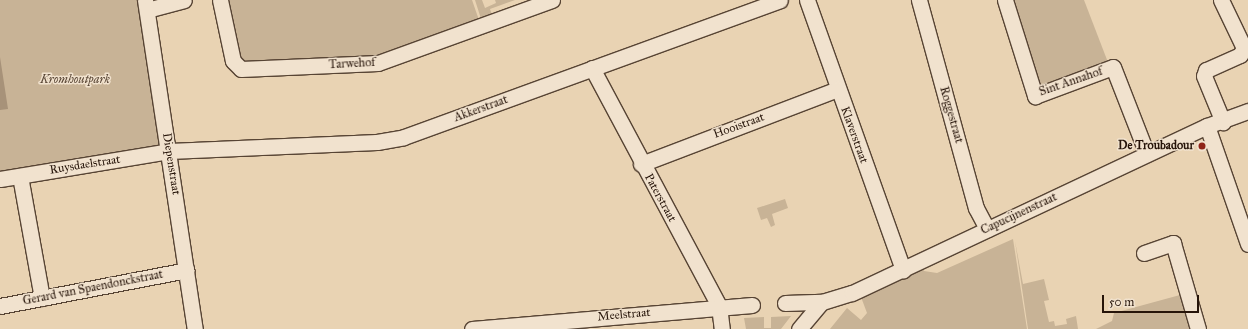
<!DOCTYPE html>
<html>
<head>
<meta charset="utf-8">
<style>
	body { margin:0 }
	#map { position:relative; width:1248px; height:329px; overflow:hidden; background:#e9d3b3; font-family:"IM FELL Great Primer",serif }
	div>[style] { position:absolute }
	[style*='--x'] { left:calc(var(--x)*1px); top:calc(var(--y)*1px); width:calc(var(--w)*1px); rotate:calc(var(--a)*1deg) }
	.green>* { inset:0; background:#c8b396 }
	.water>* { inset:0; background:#a79279 }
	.roads { filter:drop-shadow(1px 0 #574434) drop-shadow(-1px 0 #574434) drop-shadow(0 1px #574434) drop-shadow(0 -1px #574434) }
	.minor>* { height:15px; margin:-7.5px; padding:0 7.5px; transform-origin:7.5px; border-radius:7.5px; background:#f1e2ce }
	.dots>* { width:11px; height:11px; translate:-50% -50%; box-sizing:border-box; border:2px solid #f1e2ce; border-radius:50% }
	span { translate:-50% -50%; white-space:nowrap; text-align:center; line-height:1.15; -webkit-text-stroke:3px #f1e2ce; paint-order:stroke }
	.street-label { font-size:12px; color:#261409 }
	.park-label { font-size:12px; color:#574433; font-style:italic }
	.poi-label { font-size:12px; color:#261409; font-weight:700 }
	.right { translate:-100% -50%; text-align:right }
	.scale { position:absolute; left:1102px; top:295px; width:97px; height:18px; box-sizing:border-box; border:2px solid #261409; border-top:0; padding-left:5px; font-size:12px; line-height:14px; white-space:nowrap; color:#261409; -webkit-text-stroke:3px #f1e2ce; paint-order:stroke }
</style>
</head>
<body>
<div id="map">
	<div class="green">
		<i style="clip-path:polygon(0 0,137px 0,162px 148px,0 174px)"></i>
		<i style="clip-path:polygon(228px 0,472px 0,480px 23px,384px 56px,240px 63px)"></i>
		<i style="clip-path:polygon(475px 0,482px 0,485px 8px,496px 3px,495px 0,515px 0,490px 9px,493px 18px,482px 22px)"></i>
		<i style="clip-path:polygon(1009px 0,1084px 0,1109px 65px,1038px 91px)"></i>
		<i style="clip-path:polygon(785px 199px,788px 208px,772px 214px,775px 225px,771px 227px,767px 218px,761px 220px,757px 208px)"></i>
		<i style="clip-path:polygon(1013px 239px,1027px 329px,830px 329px,847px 308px,861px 320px,867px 313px,861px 297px,923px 267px,924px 271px,937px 273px)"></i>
		<i style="clip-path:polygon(1015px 241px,1023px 284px,1044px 279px,1049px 300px,1044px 301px,1049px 322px,1054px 321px,1055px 326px,1067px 324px,1066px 319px,1076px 316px,1078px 329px,1028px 329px)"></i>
		<i style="clip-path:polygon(1180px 295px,1193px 329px,1096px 329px,1112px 321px,1114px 313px)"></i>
		<i style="clip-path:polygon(791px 316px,781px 329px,746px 329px,744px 318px,764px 317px,764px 328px,771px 328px,771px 317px)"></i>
	</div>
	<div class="water">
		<i style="clip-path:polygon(0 57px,8px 109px,0 110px)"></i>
	</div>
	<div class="roads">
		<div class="minor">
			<i style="--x:145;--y:0;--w:333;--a:81.4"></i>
			<i style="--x:220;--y:0;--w:62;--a:78"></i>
			<i style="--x:233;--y:61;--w:11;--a:45"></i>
			<i style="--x:241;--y:69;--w:137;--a:-2.5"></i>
			<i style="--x:378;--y:63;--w:185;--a:-19.9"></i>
			<i style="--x:807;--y:0;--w:287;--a:70.4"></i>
			<i style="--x:919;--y:0;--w:216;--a:74.7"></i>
			<i style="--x:976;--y:208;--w:24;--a:62"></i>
			<i style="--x:1005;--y:0;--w:101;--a:72.6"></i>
			<i style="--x:1035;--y:96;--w:83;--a:-20.4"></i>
			<i style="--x:1113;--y:67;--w:93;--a:68.7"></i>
			<i style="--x:1221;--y:0;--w:53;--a:64.4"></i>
			<i style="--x:1244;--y:48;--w:8;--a:120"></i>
			<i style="--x:1240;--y:55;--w:37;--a:156"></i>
			<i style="--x:1206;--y:70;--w:6;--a:108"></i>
			<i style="--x:1204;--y:76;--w:50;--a:67.6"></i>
			<i style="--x:147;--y:10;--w:38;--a:-15"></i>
			<i style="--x:592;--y:68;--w:270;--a:61.9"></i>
			<i style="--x:719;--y:306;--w:23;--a:83"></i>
			<i style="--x:1207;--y:126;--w:125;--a:70.8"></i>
			<i style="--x:641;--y:164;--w:210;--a:-20.9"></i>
			<i style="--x:20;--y:176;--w:124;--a:79.8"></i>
			<i style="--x:0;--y:179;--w:171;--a:-9.4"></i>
			<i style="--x:169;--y:151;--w:208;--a:-2.5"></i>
			<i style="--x:377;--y:142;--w:27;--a:-10"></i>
			<i style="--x:404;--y:137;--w:400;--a:-20"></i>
			<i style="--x:1144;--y:253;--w:31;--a:-19"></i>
			<i style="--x:1173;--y:243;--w:90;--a:73.8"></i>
			<i style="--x:785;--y:303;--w:37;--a:-2"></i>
			<i style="--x:0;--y:306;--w:190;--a:-10.9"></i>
			<i style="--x:472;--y:329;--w:281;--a:-4.9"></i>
			<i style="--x:799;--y:329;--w:35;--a:-50"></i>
			<i style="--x:822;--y:302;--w:31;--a:-17"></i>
			<i style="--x:852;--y:293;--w:392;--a:-25.2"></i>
			<i style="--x:1207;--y:126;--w:44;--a:-20.1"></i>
		</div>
	</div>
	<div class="dots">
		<i style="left:1202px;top:146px;background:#8f2418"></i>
	</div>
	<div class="street-label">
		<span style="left:352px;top:64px;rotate:-3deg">Tarwehof</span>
		<span style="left:1071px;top:82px;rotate:-19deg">Sint Annahof</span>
		<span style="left:481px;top:109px;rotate:-20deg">Akkerstraat</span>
		<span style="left:951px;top:115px;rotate:74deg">Roggestraat</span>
		<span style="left:739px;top:126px;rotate:-20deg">Hooistraat</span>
		<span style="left:854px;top:135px;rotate:70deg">Klaverstraat</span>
		<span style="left:171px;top:164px;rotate:81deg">Diepenstraat</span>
		<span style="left:85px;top:165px;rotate:-9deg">Ruysdaelstraat</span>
		<span style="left:660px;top:198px;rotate:61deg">Paterstraat</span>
		<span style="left:1019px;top:214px;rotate:-25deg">Capucijnenstraat</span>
		<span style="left:93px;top:288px;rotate:-11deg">Gerard van Spaendonckstraat</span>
		<span style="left:624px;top:315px;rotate:-5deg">Meelstraat</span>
	</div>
	<div class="park-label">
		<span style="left:75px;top:80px">Kromhoutpark</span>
	</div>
	<div class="poi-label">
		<span class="right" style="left:1194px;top:146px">De Troubadour</span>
	</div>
	<div class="scale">50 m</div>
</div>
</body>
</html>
